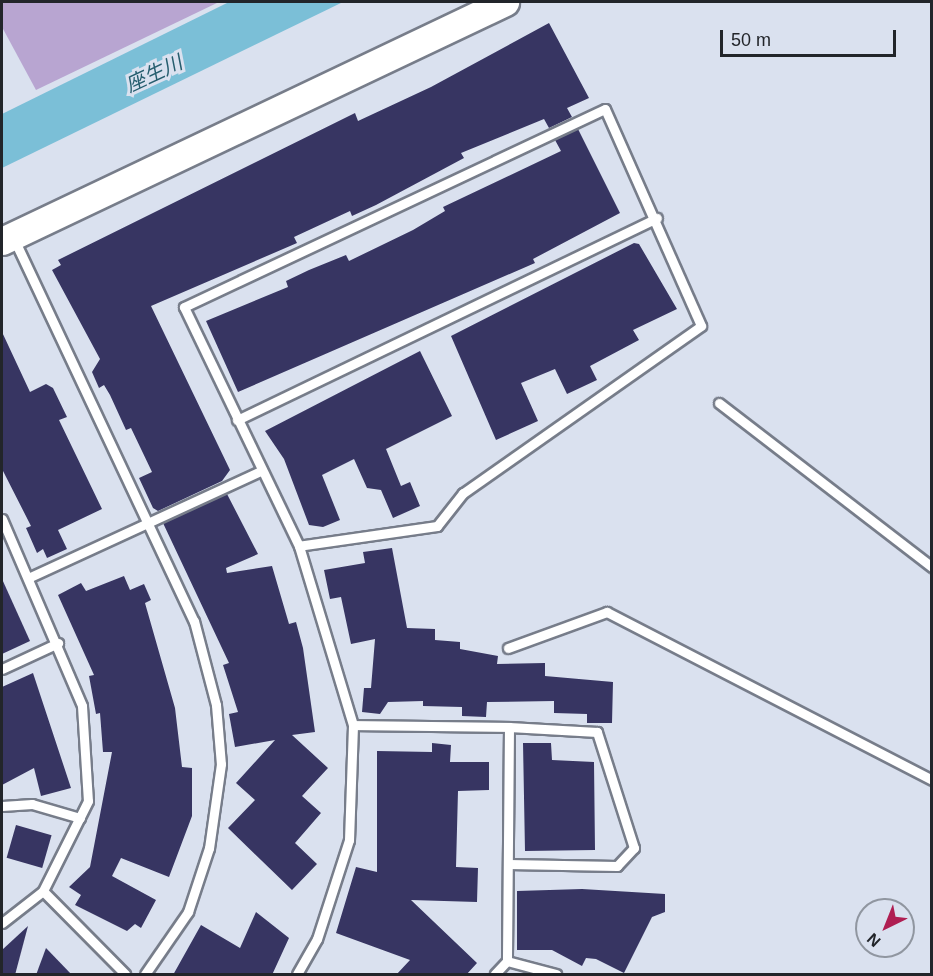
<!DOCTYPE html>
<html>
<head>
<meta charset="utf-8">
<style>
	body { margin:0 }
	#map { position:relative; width:933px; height:976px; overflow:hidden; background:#dae1ef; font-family:Helvetica,"Noto Sans JP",sans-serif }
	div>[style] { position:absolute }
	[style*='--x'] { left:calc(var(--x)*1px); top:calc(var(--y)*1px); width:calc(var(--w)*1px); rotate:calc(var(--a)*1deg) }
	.green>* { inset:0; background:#b8a5d1 }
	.water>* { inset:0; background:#7bbfd7 }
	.building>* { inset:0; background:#373562; transform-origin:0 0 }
	.roads { filter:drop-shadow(2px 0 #777d8a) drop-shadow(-2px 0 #777d8a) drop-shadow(0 2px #777d8a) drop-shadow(0 -2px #777d8a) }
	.lane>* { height:9px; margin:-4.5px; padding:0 4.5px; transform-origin:4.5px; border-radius:4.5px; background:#fff }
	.secondary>* { height:27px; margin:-13.5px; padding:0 13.5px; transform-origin:13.5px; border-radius:13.5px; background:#fff }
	span { translate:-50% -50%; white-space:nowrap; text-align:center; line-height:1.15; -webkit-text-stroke:6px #dae1ef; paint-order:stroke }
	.water-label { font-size:20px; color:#265d6e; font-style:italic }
	.frame { position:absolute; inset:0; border:3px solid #22252a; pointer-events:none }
	.north { position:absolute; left:855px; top:898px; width:60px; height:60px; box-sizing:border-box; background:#dae1ef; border:2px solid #9096a0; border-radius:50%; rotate:223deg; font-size:16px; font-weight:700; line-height:24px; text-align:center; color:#22252a }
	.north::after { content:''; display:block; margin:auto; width:21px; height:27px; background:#af1e52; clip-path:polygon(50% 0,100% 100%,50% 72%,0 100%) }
	.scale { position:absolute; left:720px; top:30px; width:176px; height:27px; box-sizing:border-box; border:3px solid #22252a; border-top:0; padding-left:8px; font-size:18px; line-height:21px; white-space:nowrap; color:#22252a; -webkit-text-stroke:4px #dae1ef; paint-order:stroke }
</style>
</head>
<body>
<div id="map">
	<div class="green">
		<i style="clip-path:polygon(2px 2px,219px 2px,36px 90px,2px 27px)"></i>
	</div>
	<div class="water">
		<i style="clip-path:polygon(229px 2px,343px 2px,2px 168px,2px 114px)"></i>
	</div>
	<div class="building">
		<i style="clip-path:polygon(549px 23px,589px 98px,567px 108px,572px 117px,549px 128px,544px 119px,461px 153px,464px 158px,376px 205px,352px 216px,350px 211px,294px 237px,297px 243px,151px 306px,230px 470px,222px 481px,158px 511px,153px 508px,139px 478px,152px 472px,131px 428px,126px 430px,110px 395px,104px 385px,99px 388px,92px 372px,100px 359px,52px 270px,61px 265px,58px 260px,355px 113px,358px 121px,431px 87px)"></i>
		<i style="clip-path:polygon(578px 129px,620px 213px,533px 259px,535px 263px,238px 392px,206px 321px,288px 287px,286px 281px,309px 270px,346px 255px,349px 261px,413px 230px,445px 211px,443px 207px,561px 151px,555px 140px)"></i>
		<i style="clip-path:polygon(634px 243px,639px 244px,677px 309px,633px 330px,639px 340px,590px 366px,597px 380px,567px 394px,555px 369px,521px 383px,538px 421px,496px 440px,451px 336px)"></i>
		<i style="clip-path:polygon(2px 332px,30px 392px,46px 384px,53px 388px,67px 417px,59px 420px,102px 509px,58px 530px,67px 549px,47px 558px,43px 549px,37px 553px,26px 528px,31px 526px,2px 469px)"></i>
		<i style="clip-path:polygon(420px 351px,452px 416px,386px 449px,401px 486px,410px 482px,420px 506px,393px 518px,381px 490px,367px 488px,354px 459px,322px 475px,340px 520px,323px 527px,309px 525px,284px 459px,265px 431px)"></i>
		<i style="clip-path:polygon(227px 494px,258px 554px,226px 568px,227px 573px,272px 566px,289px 624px,296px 622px,303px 648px,315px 732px,292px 735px,328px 768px,302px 796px,321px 813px,295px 843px,317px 864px,292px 890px,228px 828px,255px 800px,236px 783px,275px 740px,235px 747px,229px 714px,238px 712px,223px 665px,229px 663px,163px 523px)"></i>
		<i style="clip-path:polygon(392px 548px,407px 628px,435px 629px,435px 640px,460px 642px,460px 649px,498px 656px,497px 664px,545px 663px,545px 676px,613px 682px,612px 723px,587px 723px,587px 714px,554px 713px,554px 701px,487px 702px,486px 717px,462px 716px,462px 707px,423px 706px,423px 701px,388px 702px,380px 714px,362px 712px,364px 688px,371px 688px,375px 639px,351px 644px,341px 597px,330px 599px,324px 570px,365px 563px,363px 552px)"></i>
		<i style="clip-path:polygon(124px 576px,130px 590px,144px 584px,151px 600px,145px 603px,175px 708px,182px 767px,192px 768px,192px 816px,169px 877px,121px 858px,112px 876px,156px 900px,141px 928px,135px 924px,127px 931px,75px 905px,81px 895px,69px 887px,90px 867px,112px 752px,103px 752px,100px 713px,96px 714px,89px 676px,94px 675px,58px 595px,81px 583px,86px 591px)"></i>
		<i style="clip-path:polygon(2px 579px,30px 641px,2px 654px)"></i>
		<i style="clip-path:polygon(33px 673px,71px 788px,41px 796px,34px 768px,2px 785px,2px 687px)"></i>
		<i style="clip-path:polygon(432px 743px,451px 745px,450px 762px,489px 762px,489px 790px,458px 791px,456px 867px,478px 868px,477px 902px,411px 900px,477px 963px,466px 975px,396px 975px,410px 960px,336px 933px,356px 867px,377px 872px,377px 751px,432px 752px)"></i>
		<i style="clip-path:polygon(523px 743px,551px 743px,552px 760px,594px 762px,595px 850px,525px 851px)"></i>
		<i style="left:16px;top:825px;width:37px;height:34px;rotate:16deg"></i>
		<i style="clip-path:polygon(582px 889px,665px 894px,665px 912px,652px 917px,624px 973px,596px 959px,586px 958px,582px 966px,552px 950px,517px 950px,517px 891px)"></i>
		<i style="clip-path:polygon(256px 912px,289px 938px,272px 975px,173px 975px,201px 925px,240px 948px)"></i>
		<i style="clip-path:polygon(28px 926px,15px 975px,2px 975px,2px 950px)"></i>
		<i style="clip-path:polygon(46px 948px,72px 975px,36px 975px)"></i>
	</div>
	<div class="roads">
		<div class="lane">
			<i style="--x:13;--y:237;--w:425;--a:64.8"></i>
			<i style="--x:194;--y:621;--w:87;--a:75.3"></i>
			<i style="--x:216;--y:705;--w:59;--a:85.2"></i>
			<i style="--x:221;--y:764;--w:85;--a:98.1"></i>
			<i style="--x:209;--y:848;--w:67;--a:108.2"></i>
			<i style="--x:188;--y:912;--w:75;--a:124.7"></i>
			<i style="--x:719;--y:403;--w:269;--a:37.6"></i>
			<i style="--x:237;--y:420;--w:466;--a:-25.7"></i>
			<i style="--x:2;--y:519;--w:203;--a:66.8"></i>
			<i style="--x:82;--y:706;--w:95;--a:86.4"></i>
			<i style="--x:88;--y:801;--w:101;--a:116.6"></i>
			<i style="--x:43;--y:891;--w:52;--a:142"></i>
			<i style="--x:28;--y:578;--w:256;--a:-24.7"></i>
			<i style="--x:508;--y:648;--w:105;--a:-20"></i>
			<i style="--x:607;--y:612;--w:366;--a:27.3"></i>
			<i style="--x:2;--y:669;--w:62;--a:-24.9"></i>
			<i style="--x:353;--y:725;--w:156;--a:0.7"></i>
			<i style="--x:509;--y:727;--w:234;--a:90.5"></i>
			<i style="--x:507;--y:961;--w:18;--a:133"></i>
			<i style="--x:2;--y:806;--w:30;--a:-4"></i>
			<i style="--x:32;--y:804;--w:50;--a:16.3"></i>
			<i style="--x:508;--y:864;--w:109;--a:1.1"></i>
			<i style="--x:617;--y:866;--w:25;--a:-47"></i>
			<i style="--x:634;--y:848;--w:122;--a:-107.7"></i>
			<i style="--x:597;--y:732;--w:88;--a:-176.7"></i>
			<i style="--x:43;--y:891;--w:117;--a:45.3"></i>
			<i style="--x:507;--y:961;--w:51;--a:14.9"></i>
			<i style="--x:297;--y:974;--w:40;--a:-60.3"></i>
			<i style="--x:317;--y:939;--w:104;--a:-72.1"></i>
			<i style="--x:349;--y:840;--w:115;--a:-88"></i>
			<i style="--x:353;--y:725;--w:187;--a:-106.8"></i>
			<i style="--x:299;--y:546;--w:265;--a:-115.7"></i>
			<i style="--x:184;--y:307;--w:465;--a:-25.2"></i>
			<i style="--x:605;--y:109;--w:237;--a:66.1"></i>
			<i style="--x:701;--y:326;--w:291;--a:144.9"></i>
			<i style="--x:463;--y:493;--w:42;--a:128.2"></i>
			<i style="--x:437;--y:526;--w:139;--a:171.8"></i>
		</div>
		<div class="secondary">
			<i style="--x:2;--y:241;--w:557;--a:-25.41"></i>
		</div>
	</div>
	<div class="water-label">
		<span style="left:154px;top:74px;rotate:-25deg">座生川</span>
	</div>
	<div class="frame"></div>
	<div class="north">N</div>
	<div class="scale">50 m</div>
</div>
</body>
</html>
